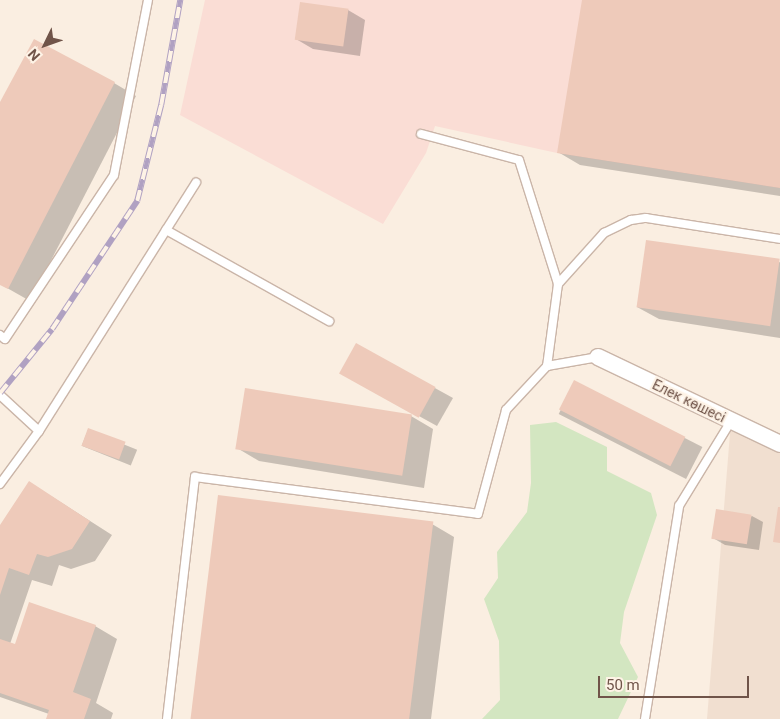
<!DOCTYPE html>
<html>
<head>
<meta charset="utf-8">
<style>
	body { margin:0 }
	#map { position:relative; width:780px; height:719px; overflow:hidden; background:#faeee1; font-family:Roboto,sans-serif }
	div>[style] { position:absolute }
	[style*='--x'] { left:calc(var(--x)*1px); top:calc(var(--y)*1px); width:calc(var(--w)*1px); rotate:calc(var(--a)*1deg) }
	.residential>* { inset:0; background:#f1dfd0 }
	.commercial>* { inset:0; background:#faddd5 }
	.green>* { inset:0; background:#d3e6c1 }
	.shadow>* { inset:0; background:#0003; transform-origin:0 0 }
	.building>* { inset:0; background:#eecaba; transform-origin:0 0 }
	.roads { filter:drop-shadow(1px 0 #cab5a8) drop-shadow(-1px 0 #cab5a8) drop-shadow(0 1px #cab5a8) drop-shadow(0 -1px #cab5a8) }
	.service>* { height:8px; margin:-4px; padding:0 4px; transform-origin:4px; border-radius:4px; background:#fff }
	.minor>* { height:16px; margin:-8px; padding:0 8px; transform-origin:8px; border-radius:8px; background:#fff }
	.rail>* { height:5.5px; margin-top:-2.75px; transform-origin:0; background:repeating-linear-gradient(90deg,#fef3e6 0 11px,#b0a1c2 0 22px); box-sizing:border-box; border-block:1px solid #b0a1c2 }
	span { translate:-50% -50%; white-space:nowrap; text-align:center; line-height:1.15; -webkit-text-stroke:4.5px #fef3e6; paint-order:stroke }
	.street-label { font-size:14px; color:#705449 }
	.north { position:absolute; left:20px; top:20px; width:50px; height:50px; -webkit-text-stroke:4px #fef3e6; paint-order:stroke; rotate:228deg; font-size:14px; font-weight:700; line-height:20px; text-align:center; color:#705449 }
	.north::after { content:''; display:block; margin:auto; width:18px; height:22px; background:#705449; clip-path:polygon(50% 0,100% 100%,50% 72%,0 100%) }
	.scale { position:absolute; left:598px; top:676px; width:151px; height:22px; box-sizing:border-box; border:2px solid #705449; border-top:0; padding-left:6px; font-size:15px; line-height:18px; white-space:nowrap; color:#705449; -webkit-text-stroke:4px #fef3e6; paint-order:stroke }
</style>
</head>
<body>
<div id="map">
	<div class="residential">
		<i style="clip-path:polygon(731px 421px,780px 444px,780px 719px,707px 719px)"></i>
	</div>
	<div class="commercial">
		<i style="clip-path:polygon(205px 0,780px 0,780px 188px,557px 153px,435px 126px,426px 153px,383px 224px,180px 115px)"></i>
	</div>
	<div class="green">
		<i style="clip-path:polygon(556px 422px,607px 447px,607px 471px,651px 493px,657px 515px,624px 612px,620px 643px,638px 677px,618px 719px,482px 719px,500px 700px,499px 641px,484px 599px,498px 578px,497px 552px,527px 512px,531px 483px,530px 425px)"></i>
	</div>
	<div class="shadow">
		<i style="clip-path:polygon(583px 0,780px 0,780px 196px,580px 165px,558px 152px)"></i>
		<i style="clip-path:polygon(301px 3px,348px 10px,365px 20px,360px 56px,313px 49px,296px 39px)"></i>
		<i style="clip-path:polygon(114px 83px,136px 96px,30px 301px,0 284px,0 104px)"></i>
		<i style="clip-path:polygon(780px 262px,780px 338px,659px 319px,637px 307px)"></i>
		<i style="clip-path:polygon(357px 345px,453px 398px,437px 426px,359px 383px)"></i>
		<i style="left:575px;top:382px;width:143px;height:36px;rotate:27deg"></i>
		<i style="clip-path:polygon(411px 416px,433px 429px,424px 488px,259px 461px,237px 448px)"></i>
		<i style="left:88px;top:430px;width:53px;height:17px;rotate:22deg"></i>
		<i style="clip-path:polygon(51px 496px,112px 535px,95px 561px,71px 569px,59px 565px,52px 586px,32px 580px,10px 644px,16px 646px,95px 626px,117px 639px,96px 703px,113px 713px,111px 719px,47px 719px,49px 714px,0 697px,0 528px)"></i>
		<i style="clip-path:polygon(752px 516px,763px 522px,759px 550px,725px 545px,713px 538px)"></i>
		<i style="clip-path:polygon(432px 524px,454px 537px,431px 719px,191px 719px)"></i>
	</div>
	<div class="building">
		<i style="clip-path:polygon(582px 0,780px 0,780px 188px,557px 153px)"></i>
		<i style="left:300px;top:2px;width:49px;height:38px;rotate:8deg"></i>
		<i style="clip-path:polygon(34px 39px,115px 82px,8px 289px,0 285px,0 102px)"></i>
		<i style="left:646px;top:240px;width:135px;height:68px;rotate:8deg"></i>
		<i style="left:356px;top:343px;width:91px;height:35px;rotate:29deg"></i>
		<i style="left:574px;top:380px;width:125px;height:33px;rotate:27deg"></i>
		<i style="left:245px;top:388px;width:169px;height:62px;rotate:9deg"></i>
		<i style="left:88px;top:428px;width:40px;height:19px;rotate:20deg"></i>
		<i style="clip-path:polygon(29px 481px,90px 521px,72px 549px,48px 557px,37px 554px,29px 575px,9px 568px,0 595px,0 525px)"></i>
		<i style="left:218px;top:495px;width:217px;height:226px;rotate:7deg"></i>
		<i style="clip-path:polygon(778px 507px,780px 507px,780px 543px,773px 542px)"></i>
		<i style="left:716px;top:509px;width:36px;height:30px;rotate:9deg"></i>
		<i style="clip-path:polygon(29px 602px,96px 625px,73px 692px,91px 699px,84px 719px,46px 719px,49px 710px,0 693px,0 639px,15px 644px)"></i>
	</div>
	<div class="roads">
		<div class="service">
			<i style="--x:421;--y:134;--w:101;--a:14.9"></i>
			<i style="--x:519;--y:160;--w:130;--a:72.5"></i>
			<i style="--x:558;--y:284;--w:83;--a:97.6"></i>
			<i style="--x:166;--y:230;--w:187;--a:29.2"></i>
			<i style="--x:558;--y:284;--w:69;--a:-48"></i>
			<i style="--x:604;--y:233;--w:30;--a:-26"></i>
			<i style="--x:631;--y:220;--w:15;--a:-8"></i>
			<i style="--x:646;--y:218;--w:136;--a:8.9"></i>
			<i style="--x:0;--y:335;--w:6;--a:39"></i>
			<i style="--x:5;--y:339;--w:197;--a:-56.4"></i>
			<i style="--x:114;--y:175;--w:178;--a:-79"></i>
			<i style="--x:0;--y:395;--w:53;--a:42.7"></i>
			<i style="--x:0;--y:484;--w:66;--a:-53.7"></i>
			<i style="--x:39;--y:431;--w:294;--a:-57.7"></i>
			<i style="--x:167;--y:719;--w:244;--a:-83.4"></i>
			<i style="--x:195;--y:477;--w:285;--a:7.4"></i>
			<i style="--x:478;--y:514;--w:108;--a:-74.9"></i>
			<i style="--x:506;--y:410;--w:60;--a:-47"></i>
			<i style="--x:547;--y:366;--w:52;--a:-10"></i>
			<i style="--x:645;--y:719;--w:216;--a:-80.9"></i>
			<i style="--x:679;--y:506;--w:100;--a:-58.5"></i>
		</div>
		<div class="minor">
			<i style="--x:598;--y:357;--w:202;--a:25.5"></i>
		</div>
	</div>
	<div class="rail">
		<i style="--x:0;--y:393;--w:82;--a:-50.9"></i>
		<i style="--x:52;--y:329;--w:154;--a:-56.4"></i>
		<i style="--x:137;--y:201;--w:99;--a:-76"></i>
		<i style="--x:161;--y:105;--w:107;--a:-79.7"></i>
	</div>
	<div class="street-label">
		<span style="left:689px;top:401px;rotate:26deg">Елек көшесі</span>
	</div>
	<div class="north">N</div>
	<div class="scale">50 m</div>
</div>
</body>
</html>
